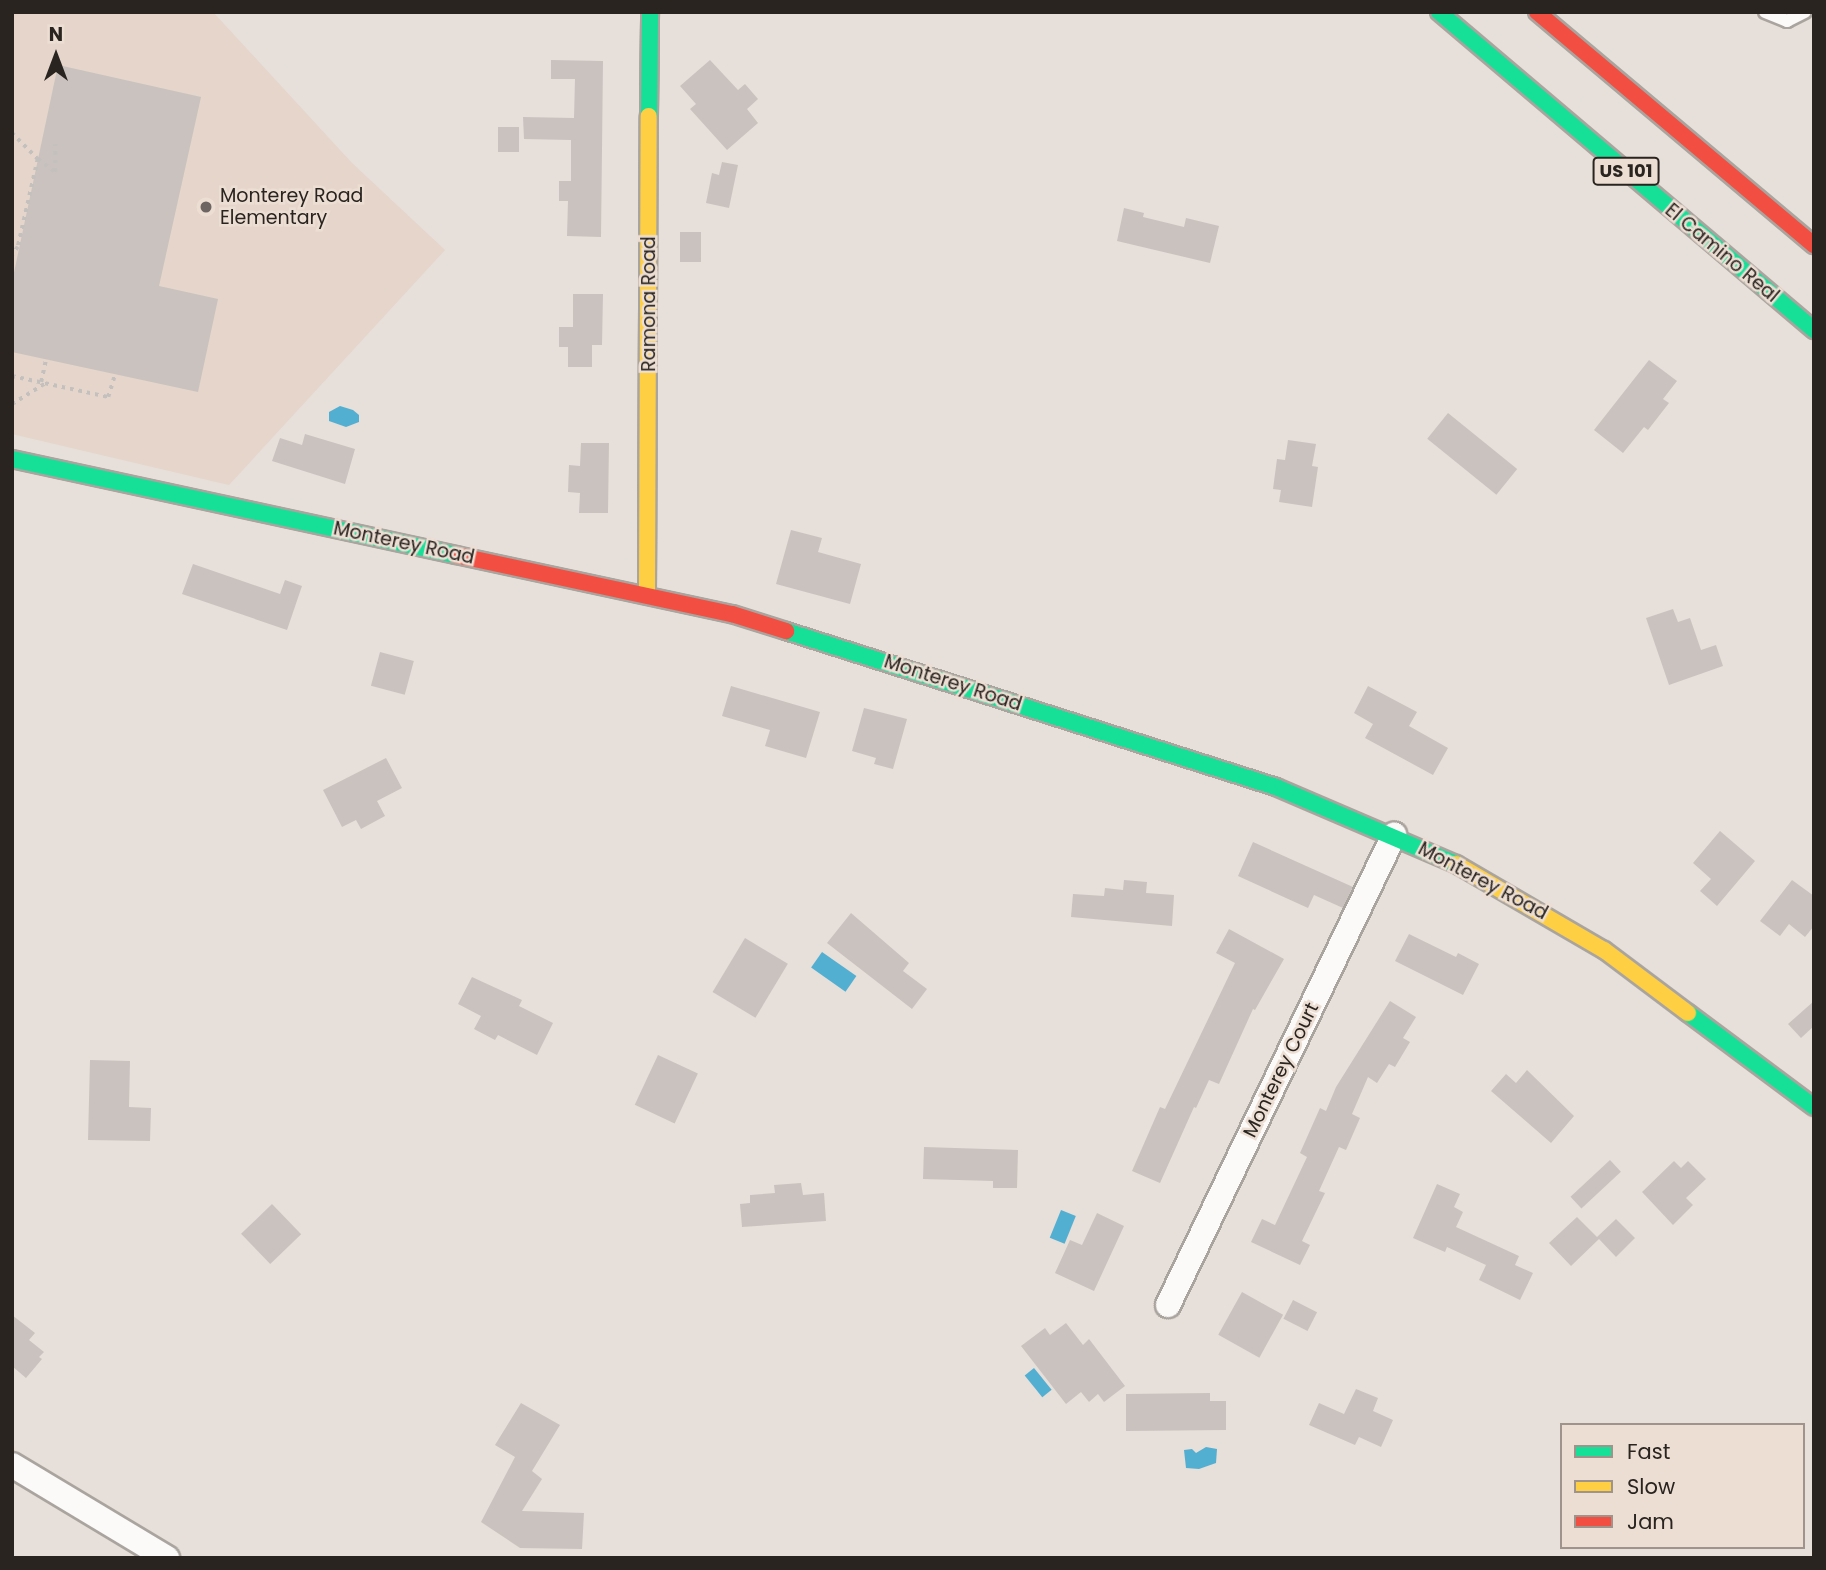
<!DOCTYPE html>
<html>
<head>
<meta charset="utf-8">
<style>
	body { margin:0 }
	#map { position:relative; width:1826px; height:1570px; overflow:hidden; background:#e7dfd9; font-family:Poppins,sans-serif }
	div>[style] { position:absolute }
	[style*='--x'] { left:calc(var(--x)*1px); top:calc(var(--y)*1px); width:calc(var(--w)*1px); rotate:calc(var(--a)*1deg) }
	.built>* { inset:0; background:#e5d5ca }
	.water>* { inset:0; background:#53afd1; transform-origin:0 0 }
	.building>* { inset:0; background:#cac2bf; transform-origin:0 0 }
	.path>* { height:3.5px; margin-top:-1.75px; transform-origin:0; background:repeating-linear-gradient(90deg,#c3c0be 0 3.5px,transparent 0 8.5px) }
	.roads { filter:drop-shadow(2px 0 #aaa49f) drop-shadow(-2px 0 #aaa49f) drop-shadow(0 2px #aaa49f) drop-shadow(0 -2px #aaa49f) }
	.lane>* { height:12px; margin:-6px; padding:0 6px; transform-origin:6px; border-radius:6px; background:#fbfaf9 }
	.street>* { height:24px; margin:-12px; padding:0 12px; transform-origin:12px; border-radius:12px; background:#fbfaf9 }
	.fast>* { height:16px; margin:-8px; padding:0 8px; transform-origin:8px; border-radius:8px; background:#16e098 }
	.slow>* { height:16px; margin:-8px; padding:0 8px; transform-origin:8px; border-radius:8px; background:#ffcf43 }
	.jam>* { height:16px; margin:-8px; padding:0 8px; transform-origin:8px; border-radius:8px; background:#f24e42 }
	.dots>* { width:19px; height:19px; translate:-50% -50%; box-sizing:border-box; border:4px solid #edded3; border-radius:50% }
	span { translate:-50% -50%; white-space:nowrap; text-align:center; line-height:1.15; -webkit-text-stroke:5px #edded3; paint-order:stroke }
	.shield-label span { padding:2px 5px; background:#edded3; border:2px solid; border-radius:5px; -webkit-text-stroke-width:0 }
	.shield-label { font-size:18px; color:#292420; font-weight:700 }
	.poi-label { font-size:19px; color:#292420 }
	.left { translate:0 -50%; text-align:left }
	.street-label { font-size:19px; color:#292420 }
	.frame { position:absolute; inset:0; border:14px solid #292420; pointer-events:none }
	.legend { position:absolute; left:1560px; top:1423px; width:245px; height:126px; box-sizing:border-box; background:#edded3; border:2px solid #9f948b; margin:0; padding:9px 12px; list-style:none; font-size:21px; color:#292420 }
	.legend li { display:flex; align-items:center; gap:14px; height:35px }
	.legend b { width:35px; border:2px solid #9f948b }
	.north { position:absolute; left:21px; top:21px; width:70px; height:70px; -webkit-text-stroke:5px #edded3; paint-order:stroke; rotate:0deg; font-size:19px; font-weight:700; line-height:28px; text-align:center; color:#292420 }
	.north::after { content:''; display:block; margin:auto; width:24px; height:32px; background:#292420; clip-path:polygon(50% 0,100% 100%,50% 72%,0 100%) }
</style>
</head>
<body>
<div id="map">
	<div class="built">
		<i style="clip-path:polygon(12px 12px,213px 12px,352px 163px,445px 250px,229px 485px,12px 434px)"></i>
	</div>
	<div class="water">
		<i style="clip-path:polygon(340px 406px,353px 410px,359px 415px,359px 422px,346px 427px,329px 421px,329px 412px)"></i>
		<i style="left:822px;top:952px;width:42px;height:19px;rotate:35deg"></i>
		<i style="left:1061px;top:1210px;width:16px;height:30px;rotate:22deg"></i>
		<i style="left:1034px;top:1368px;width:28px;height:12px;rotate:51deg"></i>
		<i style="clip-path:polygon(1206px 1447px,1217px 1449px,1216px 1463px,1199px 1469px,1186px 1468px,1184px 1450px,1192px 1449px,1196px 1453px)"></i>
	</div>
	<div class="building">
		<i style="clip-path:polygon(551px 60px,603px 61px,601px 237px,567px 236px,568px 201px,559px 201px,559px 181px,571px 181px,571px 140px,524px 139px,523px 117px,574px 118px,575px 79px,551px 79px)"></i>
		<i style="clip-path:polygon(710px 60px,738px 90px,745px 84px,758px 99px,747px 109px,758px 123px,727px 150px,690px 109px,696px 104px,680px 86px)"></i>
		<i style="clip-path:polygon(58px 65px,201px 97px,159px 286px,218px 299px,198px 392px,12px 352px,12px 282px)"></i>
		<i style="left:498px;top:127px;width:21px;height:25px"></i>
		<i style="clip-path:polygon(722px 162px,738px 165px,729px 208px,706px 203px,712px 173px,719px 175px)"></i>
		<i style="clip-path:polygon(1124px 208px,1144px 213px,1143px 217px,1184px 227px,1186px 218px,1219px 226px,1210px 263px,1117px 241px)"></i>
		<i style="left:680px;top:232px;width:21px;height:30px"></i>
		<i style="clip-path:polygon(573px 294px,603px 294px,602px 345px,592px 345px,592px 367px,568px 367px,568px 347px,559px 347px,559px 327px,573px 327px)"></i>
		<i style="clip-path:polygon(1649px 360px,1677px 381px,1663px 399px,1669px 403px,1648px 430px,1644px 427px,1623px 453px,1594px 430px)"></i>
		<i style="left:1448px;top:413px;width:89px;height:33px;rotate:39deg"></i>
		<i style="clip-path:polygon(305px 434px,355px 449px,345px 484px,272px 461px,280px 438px,302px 445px)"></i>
		<i style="clip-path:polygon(1288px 440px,1316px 444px,1312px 466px,1318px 467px,1312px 507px,1279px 502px,1281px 490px,1273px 489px,1277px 459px,1285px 460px)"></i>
		<i style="clip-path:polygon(581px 443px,609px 443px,608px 513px,579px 513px,580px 493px,568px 492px,569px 465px,580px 466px)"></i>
		<i style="clip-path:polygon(791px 530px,822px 538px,818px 552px,861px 564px,850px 604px,776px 584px)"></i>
		<i style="clip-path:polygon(193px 564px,280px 594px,285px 580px,302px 586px,287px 630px,182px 594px)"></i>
		<i style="clip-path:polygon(1673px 609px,1678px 622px,1690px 618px,1701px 650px,1716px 645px,1723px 666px,1669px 685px,1646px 618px)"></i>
		<i style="left:380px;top:652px;width:35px;height:35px;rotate:15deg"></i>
		<i style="clip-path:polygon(731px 686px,820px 712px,806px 758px,765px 746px,770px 730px,722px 716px)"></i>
		<i style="clip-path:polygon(1368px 686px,1417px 712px,1409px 726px,1448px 748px,1433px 775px,1365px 738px,1373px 724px,1354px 713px)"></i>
		<i style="clip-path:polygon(864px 708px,907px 719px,893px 769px,874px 764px,876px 758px,852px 751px)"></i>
		<i style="clip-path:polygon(386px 758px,402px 788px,377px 801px,385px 816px,361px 829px,356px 820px,342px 827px,323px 790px)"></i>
		<i style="clip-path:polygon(1720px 831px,1755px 861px,1717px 906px,1700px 891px,1711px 879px,1693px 863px)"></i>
		<i style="clip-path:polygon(1253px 842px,1353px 887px,1343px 908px,1314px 895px,1308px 908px,1238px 876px)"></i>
		<i style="clip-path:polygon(1124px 880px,1147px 882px,1146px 893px,1174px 895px,1172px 926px,1071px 917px,1073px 894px,1104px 896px,1105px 888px,1123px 890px)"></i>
		<i style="clip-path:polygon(1792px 880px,1814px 896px,1814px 926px,1805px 937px,1789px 924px,1780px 936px,1760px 921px)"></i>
		<i style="clip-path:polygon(851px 913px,909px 963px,903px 971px,927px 989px,912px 1009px,827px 943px)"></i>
		<i style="clip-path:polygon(1229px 929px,1284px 959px,1255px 1010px,1253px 1009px,1219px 1084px,1209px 1080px,1196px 1108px,1194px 1107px,1160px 1183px,1132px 1171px,1160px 1107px,1165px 1109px,1235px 963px,1216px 953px)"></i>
		<i style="clip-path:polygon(1409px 934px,1456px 957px,1458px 953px,1479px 964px,1463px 995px,1395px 961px)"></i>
		<i style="left:745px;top:938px;width:50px;height:63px;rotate:31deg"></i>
		<i style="clip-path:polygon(472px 977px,522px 1000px,519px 1006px,553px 1023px,537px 1055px,498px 1035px,495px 1040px,474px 1029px,481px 1016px,458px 1004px)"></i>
		<i style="clip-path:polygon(1390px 1001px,1416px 1017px,1403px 1038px,1410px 1042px,1395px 1067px,1389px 1064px,1377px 1083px,1368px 1077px,1352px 1114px,1360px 1118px,1346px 1150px,1339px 1147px,1319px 1191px,1325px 1193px,1302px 1241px,1310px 1245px,1300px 1265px,1251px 1242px,1262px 1219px,1275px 1225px,1307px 1157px,1300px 1153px,1320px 1108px,1326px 1111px,1336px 1087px)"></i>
		<i style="clip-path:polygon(1814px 1001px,1814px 1026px,1801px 1038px,1788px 1024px)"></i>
		<i style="left:658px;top:1055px;width:44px;height:55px;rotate:25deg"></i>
		<i style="clip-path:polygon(90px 1060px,130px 1061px,129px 1107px,151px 1108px,150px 1141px,88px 1140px)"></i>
		<i style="clip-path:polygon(1527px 1070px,1574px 1116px,1551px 1143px,1491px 1091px,1506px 1074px,1516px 1083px)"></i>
		<i style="clip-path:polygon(924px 1147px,1018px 1150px,1017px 1188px,993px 1188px,993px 1181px,923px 1179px)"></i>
		<i style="left:1610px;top:1160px;width:16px;height:54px;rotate:47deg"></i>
		<i style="clip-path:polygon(1674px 1161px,1681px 1168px,1688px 1161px,1706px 1179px,1686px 1198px,1693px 1205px,1673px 1225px,1642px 1192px)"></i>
		<i style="clip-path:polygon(801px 1183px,803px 1195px,824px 1193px,826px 1221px,742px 1227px,740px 1204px,750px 1203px,750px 1195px,775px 1193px,774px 1185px)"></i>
		<i style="clip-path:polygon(1437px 1184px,1460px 1194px,1454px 1207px,1463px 1212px,1456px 1227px,1519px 1256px,1515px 1265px,1533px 1273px,1520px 1300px,1479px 1280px,1486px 1265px,1447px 1247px,1445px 1252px,1413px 1238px)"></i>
		<i style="left:272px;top:1204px;width:42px;height:43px;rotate:46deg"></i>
		<i style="clip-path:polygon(1097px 1213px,1124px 1226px,1094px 1291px,1055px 1273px,1070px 1240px,1082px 1245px)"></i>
		<i style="clip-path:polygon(1577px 1217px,1597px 1237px,1616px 1219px,1635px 1238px,1616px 1257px,1599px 1239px,1571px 1266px,1549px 1243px)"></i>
		<i style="left:1242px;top:1292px;width:47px;height:49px;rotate:29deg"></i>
		<i style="left:1293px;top:1300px;width:27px;height:21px;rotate:27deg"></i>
		<i style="clip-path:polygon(12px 1315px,35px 1333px,29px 1340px,44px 1352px,39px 1357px,42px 1359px,26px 1378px,12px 1366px)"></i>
		<i style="clip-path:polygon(1066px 1323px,1083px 1345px,1089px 1339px,1125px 1386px,1104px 1402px,1098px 1394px,1089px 1402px,1081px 1392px,1066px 1404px,1021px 1346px,1045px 1328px,1050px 1335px)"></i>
		<i style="clip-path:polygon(1356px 1389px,1378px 1398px,1373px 1411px,1393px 1420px,1381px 1447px,1359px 1437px,1355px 1445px,1309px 1425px,1319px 1403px,1344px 1414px)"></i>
		<i style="clip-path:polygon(1210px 1393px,1210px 1401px,1226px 1401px,1226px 1430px,1126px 1431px,1126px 1394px)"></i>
		<i style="clip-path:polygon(521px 1403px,560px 1425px,532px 1471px,542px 1479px,522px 1511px,584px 1513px,582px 1549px,520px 1548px,481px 1522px,515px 1457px,495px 1445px)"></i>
	</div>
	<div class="path">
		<i style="--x:12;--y:133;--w:37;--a:45"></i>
		<i style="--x:38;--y:159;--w:90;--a:102.8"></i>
		<i style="--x:18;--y:247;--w:11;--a:124"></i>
		<i style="--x:38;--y:159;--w:21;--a:37"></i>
		<i style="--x:55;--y:172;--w:28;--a:-90"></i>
		<i style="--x:12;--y:376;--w:98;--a:12.3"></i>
		<i style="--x:108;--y:397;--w:24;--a:-73"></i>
		<i style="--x:41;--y:382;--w:24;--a:-78"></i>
		<i style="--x:12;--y:404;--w:38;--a:-32"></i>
	</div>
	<div class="roads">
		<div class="lane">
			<i style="--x:1765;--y:12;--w:24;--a:22"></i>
			<i style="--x:1787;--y:21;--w:20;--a:-27"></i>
		</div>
		<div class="street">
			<i style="--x:1168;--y:1305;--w:522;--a:-64.32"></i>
			<i style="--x:12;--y:1465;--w:181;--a:31"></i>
		</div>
		<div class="fast">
			<i style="--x:1439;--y:12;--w:492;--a:40.3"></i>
			<i style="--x:649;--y:116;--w:104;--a:-89.4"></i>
			<i style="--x:12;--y:459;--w:454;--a:12.2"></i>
			<i style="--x:786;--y:631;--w:514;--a:17.66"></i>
			<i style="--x:1276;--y:787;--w:196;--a:23.2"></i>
			<i style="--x:1688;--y:1013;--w:157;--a:36.7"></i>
		</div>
		<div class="slow">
			<i style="--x:647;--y:595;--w:479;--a:-89.8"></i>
			<i style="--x:1456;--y:864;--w:171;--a:30.2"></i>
			<i style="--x:1604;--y:950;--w:105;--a:36.9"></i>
		</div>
		<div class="jam">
			<i style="--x:1537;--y:12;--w:362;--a:40.1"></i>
			<i style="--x:456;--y:555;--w:282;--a:12.1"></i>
			<i style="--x:732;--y:614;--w:57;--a:17.5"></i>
		</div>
	</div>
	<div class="dots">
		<i style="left:206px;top:207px;background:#6c6561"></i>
	</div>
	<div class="shield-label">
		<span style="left:1626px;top:171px">US 101</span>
	</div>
	<div class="poi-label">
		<span class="left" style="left:220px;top:207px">Monterey Road<br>Elementary</span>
	</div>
	<div class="street-label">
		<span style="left:1722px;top:253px;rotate:40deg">El Camino Real</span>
		<span style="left:649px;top:304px;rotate:-90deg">Ramona Road</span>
		<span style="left:404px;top:543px;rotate:12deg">Monterey Road</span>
		<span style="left:953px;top:683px;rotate:18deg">Monterey Road</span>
		<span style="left:1483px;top:881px;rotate:28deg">Monterey Road</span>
		<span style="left:1281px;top:1070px;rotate:-64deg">Monterey Court</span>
	</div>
	<div class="frame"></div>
	<ul class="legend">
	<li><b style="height:9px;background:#16e098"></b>Fast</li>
	<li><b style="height:9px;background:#ffcf43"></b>Slow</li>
	<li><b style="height:9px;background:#f24e42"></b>Jam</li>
	</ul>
	<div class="north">N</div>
</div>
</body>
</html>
